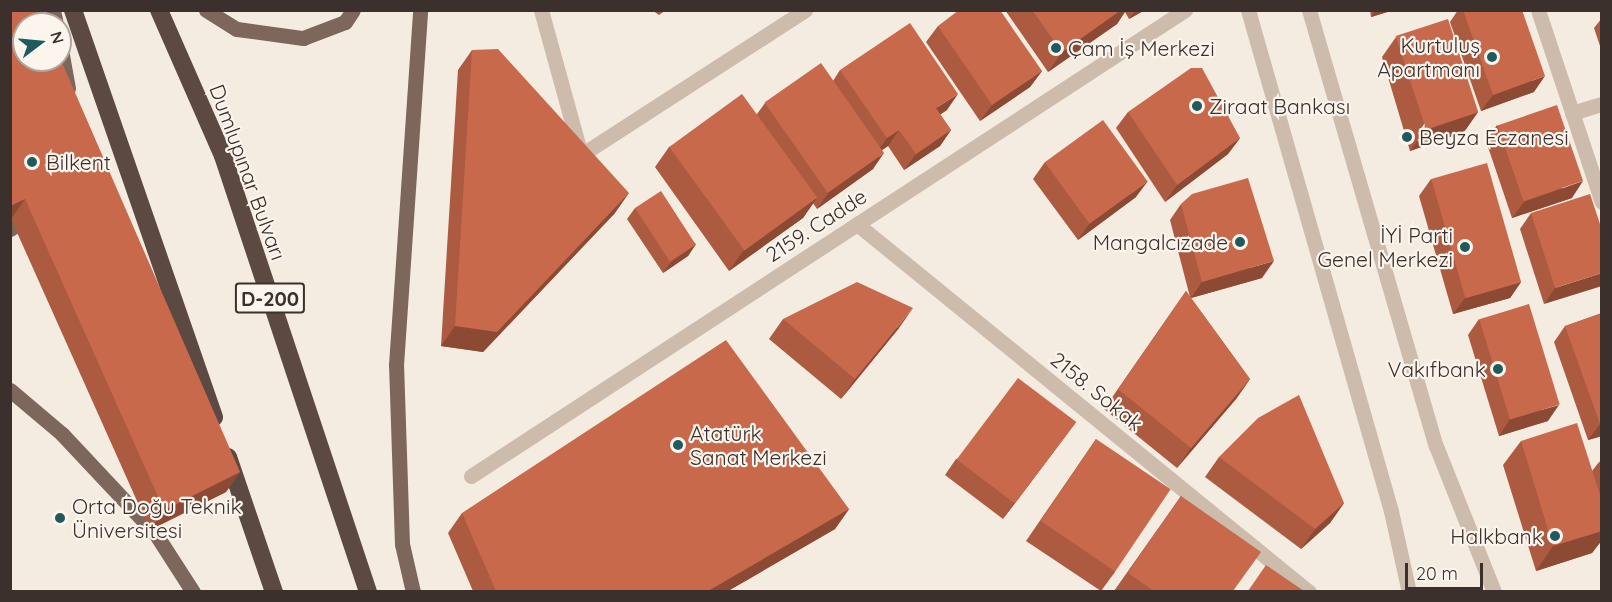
<!DOCTYPE html>
<html>
<head>
<meta charset="utf-8">
<style>
	body { margin:0 }
	#map { position:relative; width:1612px; height:602px; overflow:hidden; background:#f4ebe1; font-family:Quicksand,sans-serif }
	div>[style] { position:absolute }
	[style*='--x'] { left:calc(var(--x)*1px); top:calc(var(--y)*1px); width:calc(var(--w)*1px); rotate:calc(var(--a)*1deg) }
	.minor>* { height:15px; margin:-7.5px; padding:0 7.5px; transform-origin:7.5px; border-radius:7.5px; background:#cdbbac }
	.major>* { height:15px; margin:-7.5px; padding:0 7.5px; transform-origin:7.5px; border-radius:7.5px; background:#7d675c }
	.highway>* { height:18px; margin:-9px; padding:0 9px; transform-origin:9px; border-radius:9px; background:#5c4a42 }
	.wall>* { inset:0; background:#ac5a40 }
	.shaded-wall>* { inset:0; background:#8c4a34 }
	.building>* { inset:0; background:#c8694b; transform-origin:0 0 }
	.dots>* { width:16px; height:16px; translate:-50% -50%; box-sizing:border-box; border:3px solid #fbf5ee; border-radius:50% }
	span { translate:-50% -50%; white-space:nowrap; text-align:center; line-height:1.15; -webkit-text-stroke:4.5px #fbf5ee; paint-order:stroke }
	.shield-label span { padding:2px 4px; background:#fbf5ee; border:2px solid; border-radius:4px; -webkit-text-stroke-width:0 }
	.shield-label { font-size:20px; color:#3b302b; font-weight:700 }
	.poi-label { font-size:21px; color:#3b302b }
	.right { translate:-100% -50%; text-align:right }
	.left { translate:0 -50%; text-align:left }
	.street-label { font-size:21px; color:#3b302b }
	.frame { position:absolute; inset:0; border:12px solid #3b302b; pointer-events:none }
	.north { position:absolute; left:12px; top:12px; width:60px; height:60px; box-sizing:border-box; background:#fbf5ee; border:2px solid #aea6a0; border-radius:50%; rotate:74deg; font-size:16px; font-weight:700; line-height:24px; text-align:center; color:#3b302b }
	.north::after { content:''; display:block; margin:auto; width:21px; height:27px; background:#1f5a5e; clip-path:polygon(50% 0,100% 100%,50% 72%,0 100%) }
	.scale { position:absolute; left:1405px; top:563px; width:78px; height:27px; box-sizing:border-box; border:3px solid #3b302b; border-top:0; padding-left:8px; font-size:18px; line-height:21px; white-space:nowrap; color:#3b302b; -webkit-text-stroke:4px #fbf5ee; paint-order:stroke }
</style>
</head>
<body>
<div id="map">
	<div class="minor">
		<i style="--x:541;--y:10;--w:150;--a:74.6"></i>
		<i style="--x:581;--y:155;--w:267;--a:-32.9"></i>
		<i style="--x:1248;--y:10;--w:521;--a:74.07"></i>
		<i style="--x:1391;--y:511;--w:83;--a:77.5"></i>
		<i style="--x:1309;--y:10;--w:454;--a:73.8"></i>
		<i style="--x:1436;--y:446;--w:157;--a:68.3"></i>
		<i style="--x:1538;--y:10;--w:202;--a:71.6"></i>
		<i style="--x:1572;--y:113;--w:31;--a:-17"></i>
		<i style="--x:857;--y:224;--w:583;--a:39.15"></i>
		<i style="--x:471;--y:476;--w:853;--a:-33.13"></i>
	</div>
	<div class="major">
		<i style="--x:53;--y:10;--w:14;--a:78"></i>
		<i style="--x:206;--y:10;--w:36;--a:32"></i>
		<i style="--x:237;--y:29;--w:67;--a:7.8"></i>
		<i style="--x:303;--y:38;--w:45;--a:-20.9"></i>
		<i style="--x:345;--y:22;--w:14;--a:-56"></i>
		<i style="--x:60;--y:44;--w:45;--a:79.7"></i>
		<i style="--x:10;--y:229;--w:25;--a:-34"></i>
		<i style="--x:10;--y:390;--w:68;--a:40.2"></i>
		<i style="--x:62;--y:434;--w:136;--a:46.8"></i>
		<i style="--x:155;--y:533;--w:70;--a:57.2"></i>
		<i style="--x:413;--y:592;--w:49;--a:-102.9"></i>
		<i style="--x:402;--y:544;--w:179;--a:-91.9"></i>
		<i style="--x:396;--y:365;--w:356;--a:-86.1"></i>
	</div>
	<div class="highway">
		<i style="--x:73;--y:10;--w:431;--a:70.9"></i>
		<i style="--x:159;--y:10;--w:159;--a:66.3"></i>
		<i style="--x:223;--y:156;--w:459;--a:71.6"></i>
		<i style="--x:228;--y:457;--w:143;--a:71.2"></i>
	</div>
	<div class="wall">
		<i style="clip-path:polygon(10px 10px,240px 472px,226px 492px,150px 530px,11px 219px)"></i>
		<i style="clip-path:polygon(652px 10px,666px 10px,659px 15px)"></i>
		<i style="clip-path:polygon(1005px 10px,1145px 10px,1129px 19px,1125px 12px,1117px 24px,1048px 72px)"></i>
		<i style="clip-path:polygon(1370px 10px,1394px 10px,1371px 17px)"></i>
		<i style="clip-path:polygon(1458px 10px,1522px 10px,1534px 92px,1481px 111px,1450px 22px)"></i>
		<i style="clip-path:polygon(1602px 18px,1602px 52px,1594px 28px)"></i>
		<i style="clip-path:polygon(938px 26px,1042px 71px,1030px 87px,980px 121px,926px 42px)"></i>
		<i style="clip-path:polygon(1396px 37px,1478px 112px,1464px 132px,1410px 151px,1382px 57px)"></i>
		<i style="clip-path:polygon(472px 50px,615px 213px,483px 352px,441px 346px,458px 70px)"></i>
		<i style="clip-path:polygon(840px 70px,947px 110px,940px 114px,951px 130px,940px 146px,904px 170px,888px 146px,882px 150px,873px 169px,817px 209px,813px 203px,803px 218px,729px 271px,655px 167px,669px 147px,757px 114px,765px 103px,833px 81px)"></i>
		<i style="clip-path:polygon(1128px 112px,1240px 138px,1228px 154px,1165px 202px,1116px 128px)"></i>
		<i style="clip-path:polygon(1497px 125px,1572px 198px,1512px 218px,1486px 141px)"></i>
		<i style="clip-path:polygon(1045px 162px,1136px 197px,1078px 240px,1033px 179px)"></i>
		<i style="clip-path:polygon(1431px 179px,1521px 282px,1510px 298px,1453px 314px,1419px 196px)"></i>
		<i style="clip-path:polygon(1181px 204px,1262px 278px,1191px 298px,1250px 379px,1236px 399px,1177px 468px,1104px 409px,1186px 291px,1190px 297px,1170px 220px)"></i>
		<i style="clip-path:polygon(635px 208px,696px 244px,688px 256px,663px 273px,627px 219px)"></i>
		<i style="clip-path:polygon(1531px 213px,1602px 230px,1544px 304px,1520px 229px)"></i>
		<i style="clip-path:polygon(1602px 313px,1602px 436px,1588px 440px,1554px 342px,1565px 326px)"></i>
		<i style="clip-path:polygon(783px 319px,899px 328px,841px 399px,769px 339px)"></i>
		<i style="clip-path:polygon(1479px 319px,1548px 421px,1499px 436px,1468px 335px)"></i>
		<i style="clip-path:polygon(1076px 422px,1003px 519px,945px 475px,956px 459px)"></i>
		<i style="clip-path:polygon(1096px 439px,1115px 572px,1101px 591px,1026px 541px)"></i>
		<i style="clip-path:polygon(1521px 441px,1592px 471px,1599px 462px,1602px 461px,1602px 540px,1592px 553px,1536px 571px,1503px 465px)"></i>
		<i style="clip-path:polygon(1219px 457px,1344px 503px,1330px 523px,1301px 549px,1205px 477px)"></i>
		<i style="clip-path:polygon(1181px 496px,1233px 591px,1114px 591px)"></i>
		<i style="clip-path:polygon(849px 509px,835px 529px,728px 591px,473px 591px,448px 533px,462px 513px)"></i>
	</div>
	<div class="shaded-wall">
		<i style="clip-path:polygon(1121px 10px,1126px 10px,1117px 24px,1048px 72px,1062px 52px)"></i>
		<i style="clip-path:polygon(1136px 10px,1145px 10px,1129px 19px)"></i>
		<i style="clip-path:polygon(1375px 10px,1394px 10px,1371px 17px)"></i>
		<i style="clip-path:polygon(1042px 71px,1030px 87px,980px 121px,992px 105px)"></i>
		<i style="clip-path:polygon(1545px 76px,1534px 92px,1481px 111px,1493px 95px)"></i>
		<i style="clip-path:polygon(958px 94px,947px 110px,925px 125px,936px 108px)"></i>
		<i style="clip-path:polygon(1478px 112px,1464px 132px,1410px 151px,1424px 131px)"></i>
		<i style="clip-path:polygon(899px 130px,888px 146px,875px 155px,887px 138px)"></i>
		<i style="clip-path:polygon(951px 130px,940px 146px,904px 170px,916px 154px)"></i>
		<i style="clip-path:polygon(1240px 138px,1228px 154px,1165px 202px,1177px 185px)"></i>
		<i style="clip-path:polygon(884px 153px,873px 169px,817px 209px,828px 193px)"></i>
		<i style="clip-path:polygon(1148px 181px,1136px 197px,1078px 240px,1089px 224px)"></i>
		<i style="clip-path:polygon(1583px 181px,1572px 198px,1512px 218px,1524px 202px)"></i>
		<i style="clip-path:polygon(629px 193px,615px 213px,483px 352px,441px 346px,455px 326px)"></i>
		<i style="clip-path:polygon(817px 198px,803px 218px,729px 271px,743px 251px)"></i>
		<i style="clip-path:polygon(25px 199px,11px 219px,10px 219px,10px 206px)"></i>
		<i style="clip-path:polygon(696px 244px,688px 256px,663px 273px,671px 262px)"></i>
		<i style="clip-path:polygon(1274px 261px,1262px 278px,1191px 298px,1202px 282px)"></i>
		<i style="clip-path:polygon(1602px 273px,1602px 286px,1544px 304px,1555px 288px)"></i>
		<i style="clip-path:polygon(1521px 282px,1510px 298px,1453px 314px,1465px 298px)"></i>
		<i style="clip-path:polygon(913px 308px,899px 328px,841px 399px,855px 379px)"></i>
		<i style="clip-path:polygon(1250px 379px,1236px 399px,1177px 468px,1191px 448px)"></i>
		<i style="clip-path:polygon(1559px 405px,1548px 421px,1499px 436px,1510px 419px)"></i>
		<i style="clip-path:polygon(1076px 422px,1064px 438px,1003px 519px,1014px 503px)"></i>
		<i style="clip-path:polygon(1602px 423px,1602px 436px,1588px 440px,1600px 424px)"></i>
		<i style="clip-path:polygon(240px 472px,226px 492px,150px 530px,164px 510px)"></i>
		<i style="clip-path:polygon(1344px 503px,1330px 523px,1301px 549px,1315px 529px)"></i>
		<i style="clip-path:polygon(849px 509px,835px 529px,728px 591px,708px 591px)"></i>
		<i style="clip-path:polygon(1602px 531px,1602px 540px,1592px 553px,1536px 571px,1553px 546px)"></i>
	</div>
	<div class="building">
		<i style="clip-path:polygon(10px 10px,39px 10px,45px 24px,24px 24px,24px 60px,60px 60px,60px 58px,240px 472px,164px 510px,25px 199px,10px 206px)"></i>
		<i style="clip-path:polygon(959px 10px,1000px 10px,1042px 71px,992px 105px,938px 26px)"></i>
		<i style="clip-path:polygon(1032px 10px,1121px 10px,1062px 52px)"></i>
		<i style="clip-path:polygon(1463px 10px,1522px 10px,1545px 76px,1493px 95px)"></i>
		<i style="left:1448px;top:19px;width:98px;height:55px;rotate:72deg"></i>
		<i style="clip-path:polygon(910px 23px,958px 94px,936px 108px,951px 130px,916px 154px,899px 130px,887px 138px,840px 70px)"></i>
		<i style="clip-path:polygon(498px 49px,629px 193px,497px 332px,455px 326px,472px 50px)"></i>
		<i style="left:821px;top:63px;width:110px;height:69px;rotate:55deg"></i>
		<i style="clip-path:polygon(1191px 68px,1202px 68px,1240px 138px,1177px 185px,1128px 112px)"></i>
		<i style="left:742px;top:94px;width:128px;height:90px;rotate:54deg"></i>
		<i style="left:1557px;top:105px;width:80px;height:63px;rotate:71deg"></i>
		<i style="left:1103px;top:120px;width:76px;height:72px;rotate:54deg"></i>
		<i style="left:1487px;top:163px;width:124px;height:58px;rotate:74deg"></i>
		<i style="clip-path:polygon(1248px 178px,1274px 261px,1202px 282px,1181px 204px,1192px 194px)"></i>
		<i style="left:661px;top:191px;width:64px;height:31px;rotate:57deg"></i>
		<i style="clip-path:polygon(1590px 194px,1602px 230px,1602px 273px,1555px 288px,1531px 213px)"></i>
		<i style="clip-path:polygon(857px 282px,913px 308px,855px 379px,783px 319px)"></i>
		<i style="clip-path:polygon(1186px 291px,1250px 379px,1191px 448px,1118px 389px)"></i>
		<i style="left:1529px;top:304px;width:105px;height:52px;rotate:73deg"></i>
		<i style="clip-path:polygon(1602px 313px,1602px 423px,1600px 424px,1565px 326px)"></i>
		<i style="clip-path:polygon(726px 340px,849px 509px,708px 591px,496px 591px,462px 513px)"></i>
		<i style="left:1018px;top:378px;width:73px;height:102px;rotate:37deg"></i>
		<i style="clip-path:polygon(1299px 395px,1344px 503px,1315px 529px,1219px 457px,1258px 418px)"></i>
		<i style="clip-path:polygon(1577px 423px,1602px 501px,1602px 531px,1553px 546px,1521px 441px)"></i>
		<i style="left:1096px;top:439px;width:90px;height:99px;rotate:34deg"></i>
		<i style="clip-path:polygon(1602px 461px,1602px 471px,1599px 462px)"></i>
		<i style="clip-path:polygon(1181px 496px,1261px 552px,1233px 591px,1154px 591px,1128px 573px)"></i>
		<i style="clip-path:polygon(1266px 565px,1304px 591px,1248px 591px)"></i>
	</div>
	<div class="dots">
		<i style="left:1056px;top:48px;background:#1f5a5e"></i>
		<i style="left:1492px;top:57px;background:#1f5a5e"></i>
		<i style="left:1197px;top:106px;background:#1f5a5e"></i>
		<i style="left:1407px;top:137px;background:#1f5a5e"></i>
		<i style="left:32px;top:162px;background:#1f5a5e"></i>
		<i style="left:1240px;top:242px;background:#1f5a5e"></i>
		<i style="left:1465px;top:247px;background:#1f5a5e"></i>
		<i style="left:1498px;top:369px;background:#1f5a5e"></i>
		<i style="left:678px;top:445px;background:#1f5a5e"></i>
		<i style="left:60px;top:518px;background:#1f5a5e"></i>
		<i style="left:1555px;top:536px;background:#1f5a5e"></i>
	</div>
	<div class="shield-label">
		<span style="left:270px;top:298px">D-200</span>
	</div>
	<div class="poi-label">
		<span class="right" style="left:1480px;top:57px">Kurtuluş<br>Apartmanı</span>
		<span class="left" style="left:1068px;top:48px">Çam İş Merkezi</span>
		<span class="left" style="left:1209px;top:106px">Ziraat Bankası</span>
		<span class="left" style="left:1419px;top:137px">Beyza Eczanesi</span>
		<span class="left" style="left:46px;top:162px">Bilkent</span>
		<span class="right" style="left:1453px;top:247px">İYİ Parti<br>Genel Merkezi</span>
		<span class="right" style="left:1228px;top:242px">Mangalcızade</span>
		<span class="right" style="left:1486px;top:369px">Vakıfbank</span>
		<span class="left" style="left:690px;top:445px">Atatürk<br>Sanat Merkezi</span>
		<span class="left" style="left:72px;top:518px">Orta Doğu Teknik<br>Üniversitesi</span>
		<span class="right" style="left:1543px;top:536px">Halkbank</span>
	</div>
	<div class="street-label">
		<span style="left:248px;top:172px;rotate:70deg">Dumlupınar Bulvarı</span>
		<span style="left:816px;top:225px;rotate:-33deg">2159. Cadde</span>
		<span style="left:1097px;top:391px;rotate:39deg">2158. Sokak</span>
	</div>
	<div class="frame"></div>
	<div class="north">N</div>
	<div class="scale">20 m</div>
</div>
</body>
</html>
